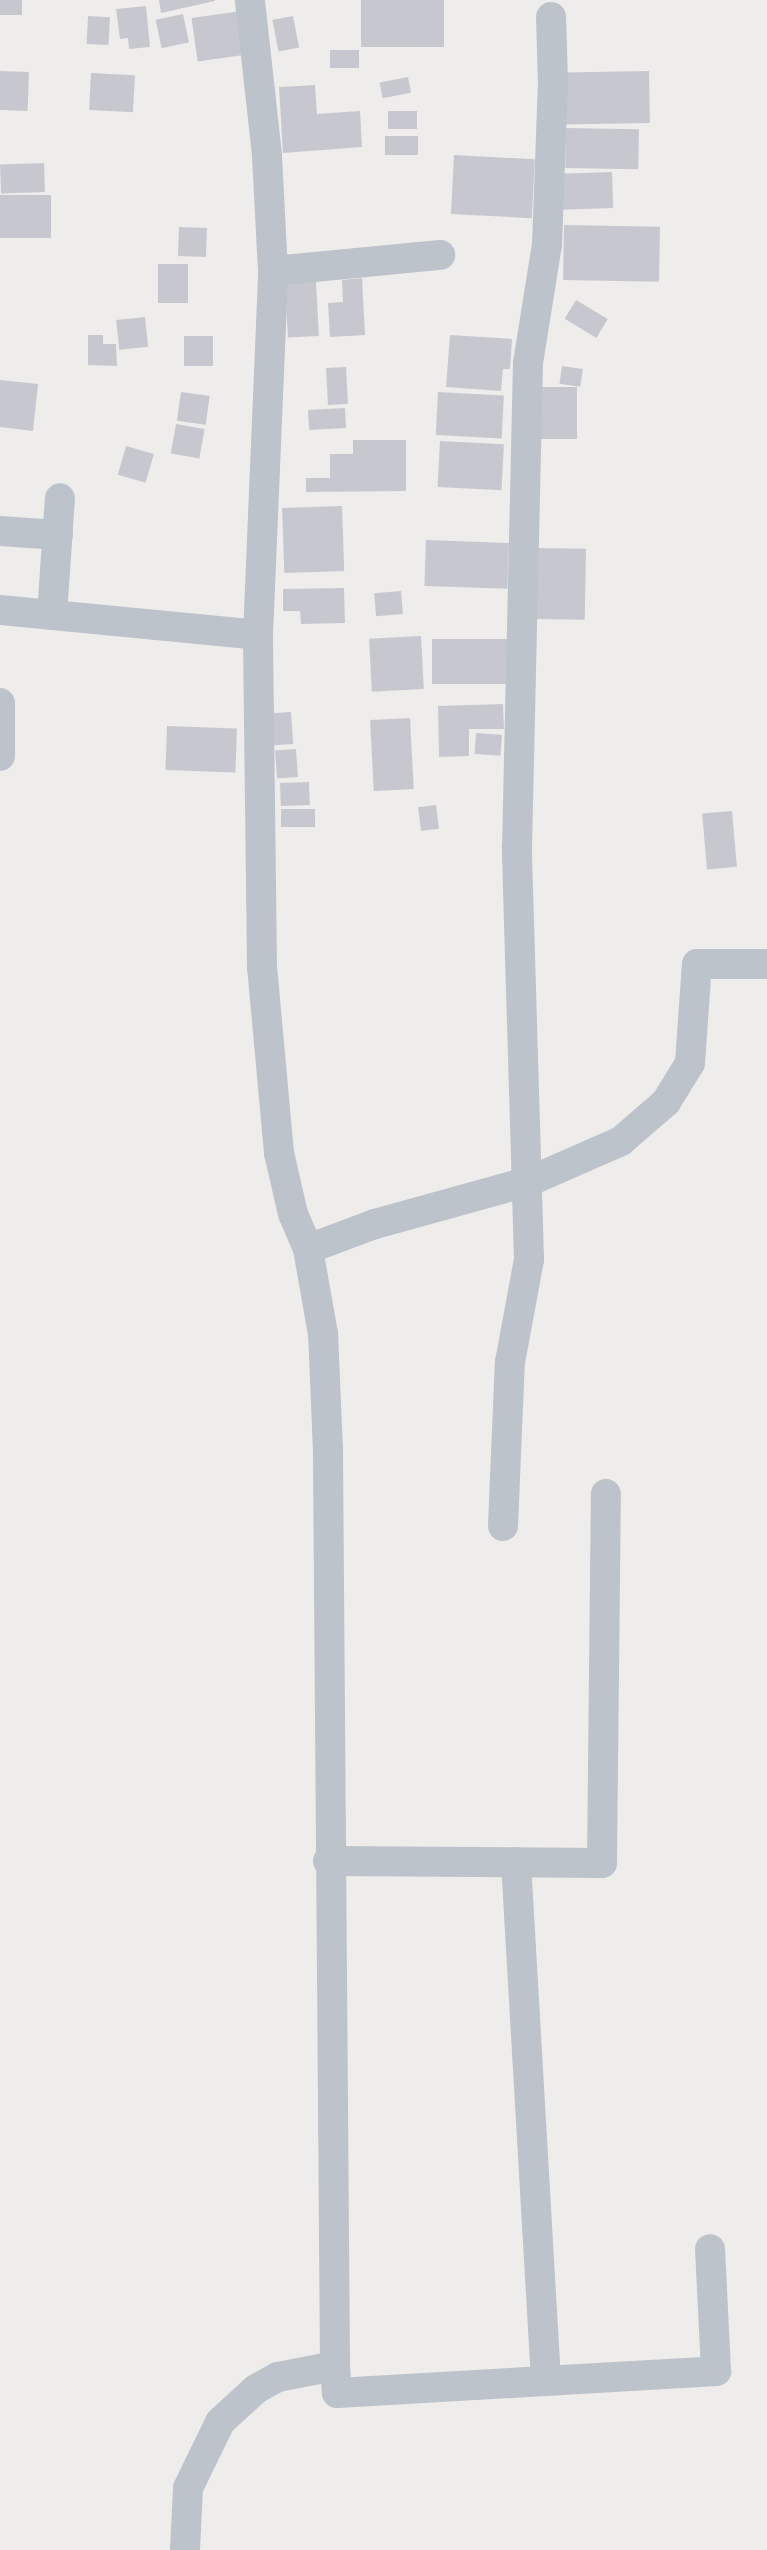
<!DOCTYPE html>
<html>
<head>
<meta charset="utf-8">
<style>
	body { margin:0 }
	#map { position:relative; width:767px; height:2550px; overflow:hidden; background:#efecec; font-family:Ubuntu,sans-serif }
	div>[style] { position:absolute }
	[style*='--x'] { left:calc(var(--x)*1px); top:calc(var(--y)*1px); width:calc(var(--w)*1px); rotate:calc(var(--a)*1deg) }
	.building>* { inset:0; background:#c7c8cf; transform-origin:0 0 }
	.minor>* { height:30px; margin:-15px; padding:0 15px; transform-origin:15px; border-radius:15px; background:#bcc3ca }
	span { translate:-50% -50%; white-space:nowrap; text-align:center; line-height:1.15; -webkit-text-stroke:5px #fff; paint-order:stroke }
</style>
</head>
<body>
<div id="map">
	<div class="building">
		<i style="left:0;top:0;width:22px;height:15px"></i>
		<i style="clip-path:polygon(159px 0,215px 0,215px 1px,161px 13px)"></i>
		<i style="left:361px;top:0;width:83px;height:47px"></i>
		<i style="clip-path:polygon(146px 6px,150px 47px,129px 49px,128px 38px,120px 39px,116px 9px)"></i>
		<i style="left:241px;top:11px;width:44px;height:50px;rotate:82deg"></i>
		<i style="left:183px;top:14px;width:29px;height:28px;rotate:78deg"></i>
		<i style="left:88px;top:16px;width:22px;height:28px;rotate:3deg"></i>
		<i style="left:293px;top:16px;width:32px;height:21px;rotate:79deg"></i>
		<i style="left:330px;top:50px;width:29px;height:18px"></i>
		<i style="left:0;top:71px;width:29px;height:39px;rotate:2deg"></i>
		<i style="left:649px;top:71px;width:52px;height:86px;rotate:89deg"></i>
		<i style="left:91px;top:73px;width:44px;height:37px;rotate:3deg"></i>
		<i style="left:408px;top:77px;width:16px;height:29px;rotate:79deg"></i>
		<i style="clip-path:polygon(315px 85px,317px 114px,360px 111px,362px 147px,283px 153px,279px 87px)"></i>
		<i style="left:417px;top:111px;width:18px;height:29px;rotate:90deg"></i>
		<i style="left:566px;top:128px;width:73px;height:40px;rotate:1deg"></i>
		<i style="left:385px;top:136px;width:33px;height:19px"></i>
		<i style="left:454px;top:155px;width:81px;height:59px;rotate:3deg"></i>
		<i style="left:44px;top:163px;width:29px;height:44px;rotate:88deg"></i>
		<i style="left:612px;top:172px;width:36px;height:52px;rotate:88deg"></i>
		<i style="left:0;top:195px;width:51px;height:43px"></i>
		<i style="left:564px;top:225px;width:96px;height:55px;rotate:1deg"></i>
		<i style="left:179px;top:227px;width:28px;height:29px;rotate:2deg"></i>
		<i style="left:158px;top:264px;width:30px;height:39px"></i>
		<i style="clip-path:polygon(362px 278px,365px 335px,330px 337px,328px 303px,343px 302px,342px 280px)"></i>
		<i style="left:316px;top:281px;width:55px;height:31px;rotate:87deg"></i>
		<i style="left:576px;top:300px;width:37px;height:22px;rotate:31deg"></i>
		<i style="left:145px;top:317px;width:30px;height:29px;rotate:84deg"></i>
		<i style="clip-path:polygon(88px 335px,103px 335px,103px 344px,116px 344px,117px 366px,88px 365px)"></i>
		<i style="clip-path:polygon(450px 335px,512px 339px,510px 369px,503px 369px,501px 391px,446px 387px)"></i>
		<i style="left:184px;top:336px;width:29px;height:30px"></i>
		<i style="left:562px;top:366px;width:21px;height:18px;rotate:8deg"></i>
		<i style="left:346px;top:367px;width:37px;height:20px;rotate:87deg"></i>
		<i style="clip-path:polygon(0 380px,38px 384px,33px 431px,0 427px)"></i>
		<i style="left:539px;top:387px;width:38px;height:52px"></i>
		<i style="left:181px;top:392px;width:29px;height:29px;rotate:8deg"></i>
		<i style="left:438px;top:392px;width:66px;height:43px;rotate:3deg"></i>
		<i style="left:345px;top:408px;width:20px;height:37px;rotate:87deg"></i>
		<i style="left:176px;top:424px;width:29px;height:30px;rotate:10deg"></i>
		<i style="clip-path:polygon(353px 440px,406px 440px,406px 491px,306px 492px,306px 478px,330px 478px,330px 454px,353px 454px)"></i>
		<i style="left:440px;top:441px;width:64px;height:46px;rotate:3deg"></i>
		<i style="left:126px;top:446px;width:29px;height:30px;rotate:16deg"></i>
		<i style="left:342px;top:506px;width:65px;height:60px;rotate:88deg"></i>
		<i style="left:426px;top:540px;width:83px;height:46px;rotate:2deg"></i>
		<i style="left:537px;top:548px;width:49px;height:71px;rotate:1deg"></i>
		<i style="clip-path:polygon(344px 588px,345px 623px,301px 624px,300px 611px,283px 611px,283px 589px)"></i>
		<i style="left:401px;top:591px;width:23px;height:27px;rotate:85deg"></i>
		<i style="left:421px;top:636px;width:53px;height:52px;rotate:87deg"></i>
		<i style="left:432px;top:639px;width:76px;height:45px"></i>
		<i style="clip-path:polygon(503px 704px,504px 729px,469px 729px,469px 756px,439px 757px,438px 706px)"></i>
		<i style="left:291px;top:712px;width:32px;height:19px;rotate:86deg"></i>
		<i style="left:410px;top:718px;width:71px;height:40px;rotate:87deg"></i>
		<i style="left:167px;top:726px;width:70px;height:44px;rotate:2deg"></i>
		<i style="left:476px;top:733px;width:26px;height:21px;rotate:4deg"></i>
		<i style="left:296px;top:749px;width:28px;height:21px;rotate:86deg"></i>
		<i style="left:309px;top:782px;width:23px;height:29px;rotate:88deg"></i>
		<i style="left:436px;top:805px;width:24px;height:18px;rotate:83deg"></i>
		<i style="left:315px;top:809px;width:18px;height:34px;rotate:90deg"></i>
		<i style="left:732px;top:811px;width:56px;height:30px;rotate:85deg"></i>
	</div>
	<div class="minor">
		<i style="--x:273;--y:271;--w:168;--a:-5.5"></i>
		<i style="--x:0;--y:531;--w:58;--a:3.9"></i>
		<i style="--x:0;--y:610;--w:259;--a:5.5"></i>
		<i style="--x:52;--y:615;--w:117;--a:-86.1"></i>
		<i style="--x:0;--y:703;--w:53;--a:90"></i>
		<i style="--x:308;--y:1249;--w:72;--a:-20.5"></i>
		<i style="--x:375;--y:1224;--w:161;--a:-15.5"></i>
		<i style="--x:530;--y:1181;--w:99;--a:-23.7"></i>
		<i style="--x:621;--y:1141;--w:60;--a:-40.9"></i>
		<i style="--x:666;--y:1102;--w:46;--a:-58.4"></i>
		<i style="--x:690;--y:1063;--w:99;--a:-86"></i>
		<i style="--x:697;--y:964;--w:70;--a:0"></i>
		<i style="--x:503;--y:1526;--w:164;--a:-87.6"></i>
		<i style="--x:510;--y:1362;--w:105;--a:-79.5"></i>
		<i style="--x:529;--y:1259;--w:412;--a:-91.7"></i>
		<i style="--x:517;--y:847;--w:484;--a:-88.7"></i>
		<i style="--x:528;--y:363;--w:120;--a:-80.9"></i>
		<i style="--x:547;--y:245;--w:162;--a:-87.9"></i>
		<i style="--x:553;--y:83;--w:66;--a:-91.7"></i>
		<i style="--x:328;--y:1861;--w:274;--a:0.4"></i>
		<i style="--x:602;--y:1863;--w:369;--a:-89.4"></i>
		<i style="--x:516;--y:1862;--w:519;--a:86.69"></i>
		<i style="--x:335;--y:2366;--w:27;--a:86"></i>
		<i style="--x:337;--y:2393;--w:380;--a:-3.3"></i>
		<i style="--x:716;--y:2371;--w:122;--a:-92.8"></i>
		<i style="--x:185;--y:2550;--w:62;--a:-87.2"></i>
		<i style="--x:188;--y:2488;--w:73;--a:-64.1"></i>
		<i style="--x:220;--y:2422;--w:49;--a:-42.5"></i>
		<i style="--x:256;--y:2389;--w:25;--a:-29"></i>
		<i style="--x:278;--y:2377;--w:58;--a:-10.9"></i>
		<i style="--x:335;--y:2366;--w:915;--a:-90.44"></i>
		<i style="--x:328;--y:1451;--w:117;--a:-92.4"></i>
		<i style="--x:323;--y:1334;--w:86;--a:-100"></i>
		<i style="--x:308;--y:1249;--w:38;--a:-113"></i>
		<i style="--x:293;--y:1214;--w:63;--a:-102.9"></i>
		<i style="--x:279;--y:1153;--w:187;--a:-95.2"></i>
		<i style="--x:262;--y:967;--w:332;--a:-90.7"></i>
		<i style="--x:258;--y:635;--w:364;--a:-87.6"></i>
		<i style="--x:273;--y:271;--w:116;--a:-93"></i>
		<i style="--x:267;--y:155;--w:156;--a:-96.3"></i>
	</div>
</div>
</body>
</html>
